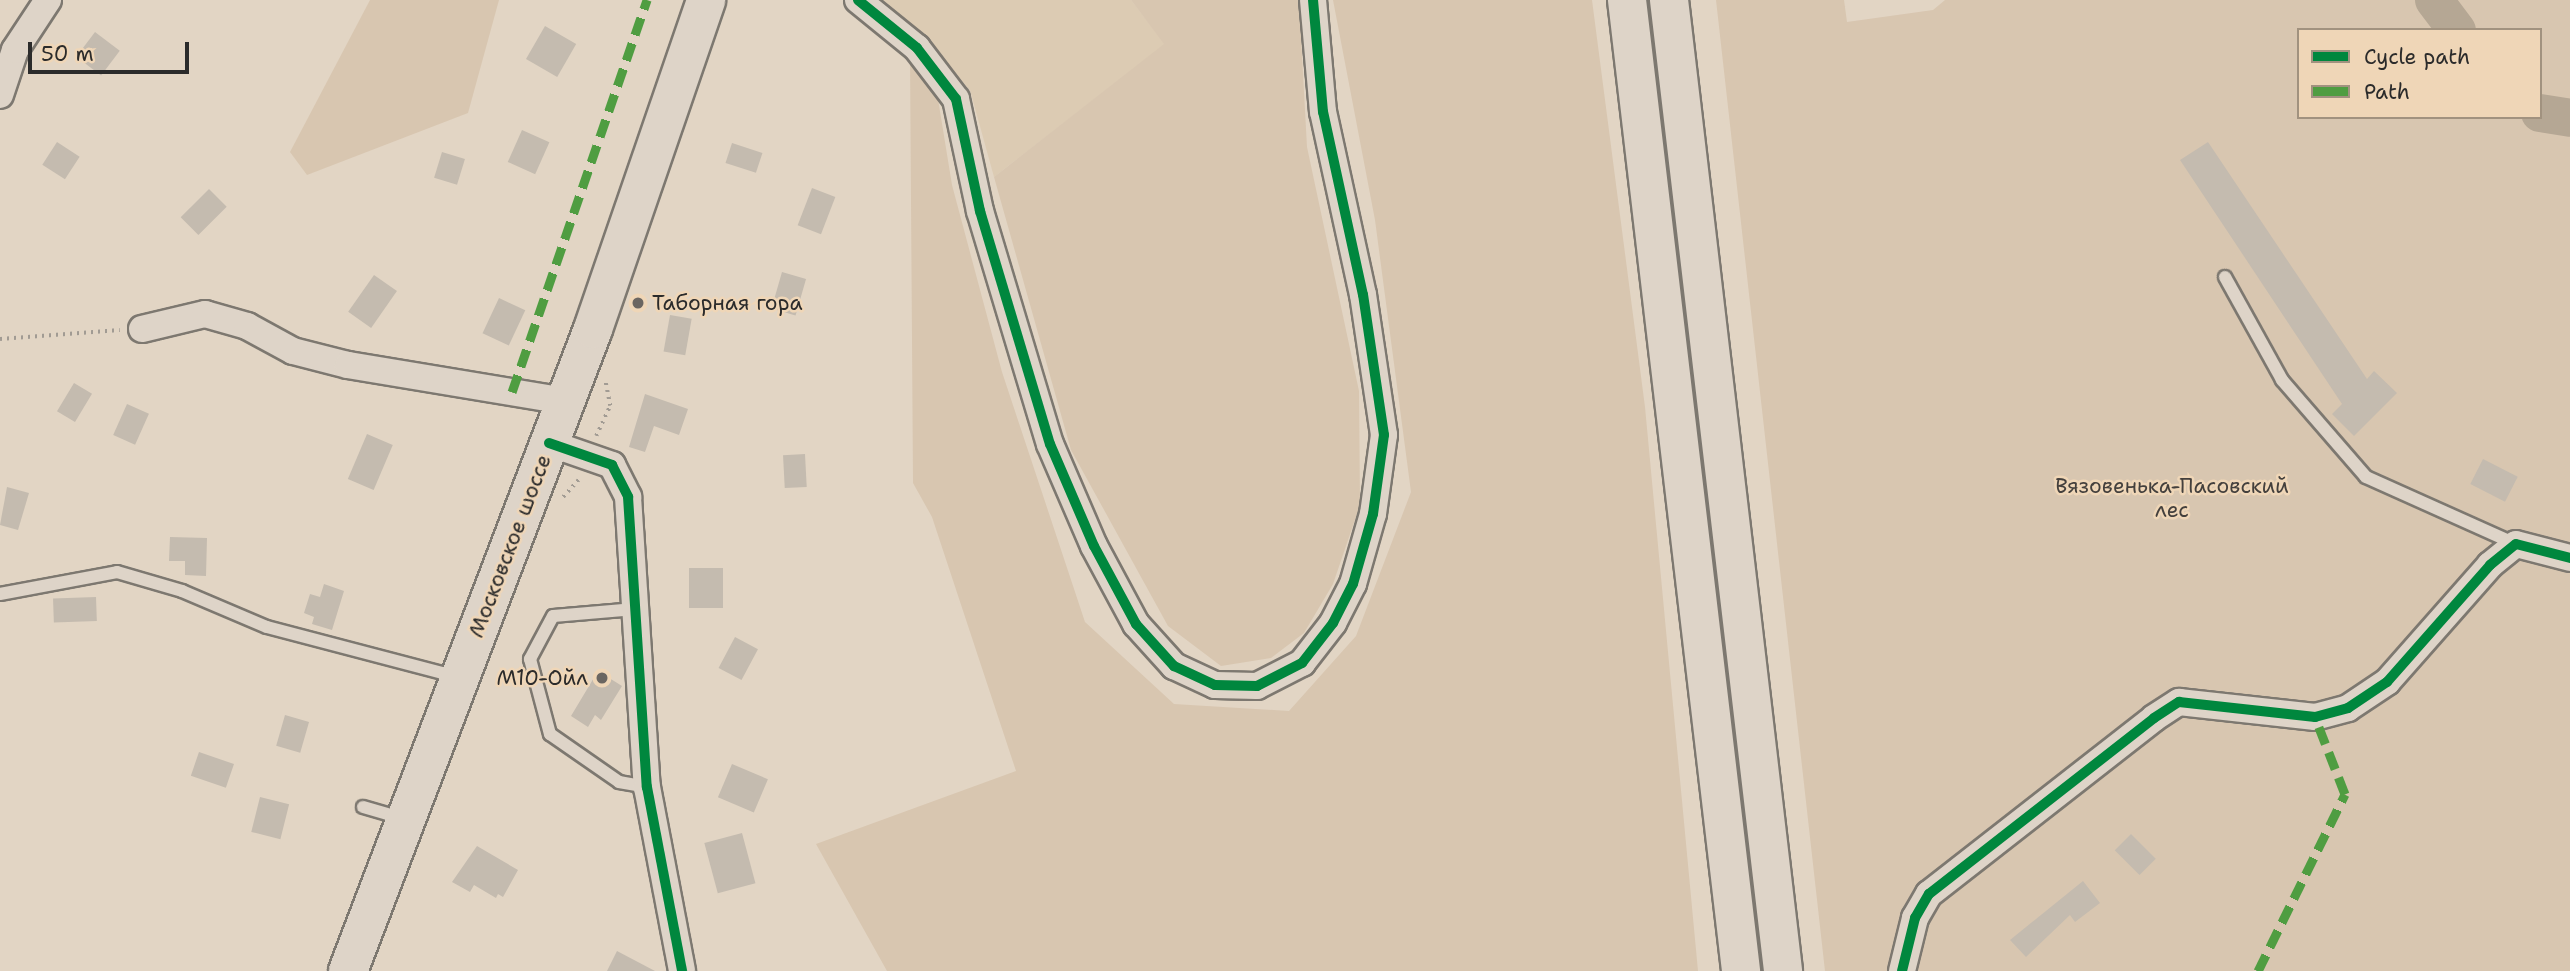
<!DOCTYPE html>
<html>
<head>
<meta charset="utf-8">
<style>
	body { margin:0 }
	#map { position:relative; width:2570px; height:971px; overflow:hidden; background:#e2d5c4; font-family:"Shantell Sans",sans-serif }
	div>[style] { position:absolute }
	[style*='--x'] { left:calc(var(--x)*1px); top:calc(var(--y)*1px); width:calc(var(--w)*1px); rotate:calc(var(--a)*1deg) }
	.built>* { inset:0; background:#dccbb3 }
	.green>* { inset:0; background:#d8c6b0 }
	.river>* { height:38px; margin:-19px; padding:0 19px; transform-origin:19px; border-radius:19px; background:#b5a794 }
	.building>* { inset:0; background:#c4bbaf; transform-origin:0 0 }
	.path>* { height:3.5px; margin-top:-1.75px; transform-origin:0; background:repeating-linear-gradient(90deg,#a19b93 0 2px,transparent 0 7px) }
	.roads { filter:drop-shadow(2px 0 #7d7870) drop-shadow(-2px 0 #7d7870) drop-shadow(0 2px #7d7870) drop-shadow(0 -2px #7d7870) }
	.lane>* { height:12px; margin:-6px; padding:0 6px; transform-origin:6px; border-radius:6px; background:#ded4c8 }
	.street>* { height:26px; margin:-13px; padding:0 13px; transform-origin:13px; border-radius:13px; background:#ded4c8 }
	.primary>* { height:38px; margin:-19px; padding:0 19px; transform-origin:19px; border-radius:19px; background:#ded4c8 }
	.quiet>* { height:9px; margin-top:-4.5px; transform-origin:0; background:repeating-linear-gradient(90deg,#4f9d41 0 18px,transparent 0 27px) }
	.cycleway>* { height:10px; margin:-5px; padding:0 5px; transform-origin:5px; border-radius:5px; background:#00873e }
	.dots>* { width:19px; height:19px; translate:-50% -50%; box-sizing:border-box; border:4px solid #efd6b7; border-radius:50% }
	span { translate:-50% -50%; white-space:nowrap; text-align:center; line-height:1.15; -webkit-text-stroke:5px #efd6b7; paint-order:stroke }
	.poi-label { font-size:21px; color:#2b2b2b }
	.left { translate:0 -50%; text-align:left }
	.right { translate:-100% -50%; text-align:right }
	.park-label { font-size:21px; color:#44403d }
	.street-label { font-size:21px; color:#2b2b2b }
	.legend { position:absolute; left:2297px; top:28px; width:245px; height:91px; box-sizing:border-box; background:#efd6b7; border:2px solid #a1927f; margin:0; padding:9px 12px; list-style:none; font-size:21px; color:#2b2b2b }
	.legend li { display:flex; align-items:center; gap:14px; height:35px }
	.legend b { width:35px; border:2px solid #a1927f }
	.scale { position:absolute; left:28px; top:42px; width:161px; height:32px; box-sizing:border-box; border:4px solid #2b2b2b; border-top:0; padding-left:9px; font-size:21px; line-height:24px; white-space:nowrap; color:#2b2b2b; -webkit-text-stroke:5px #efd6b7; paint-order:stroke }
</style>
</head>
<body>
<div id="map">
	<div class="built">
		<i style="clip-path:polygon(878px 0,1131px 0,1165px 44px,994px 177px,970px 90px,927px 42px)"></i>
	</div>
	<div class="green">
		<i style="clip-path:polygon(370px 0,499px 0,468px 113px,307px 175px,290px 152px)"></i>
		<i style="clip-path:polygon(1131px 0,1299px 0,1307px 147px,1359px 391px,1360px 505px,1333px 584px,1304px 633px,1271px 658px,1221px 666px,1168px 626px,1071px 450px,994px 177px,1164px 44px)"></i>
		<i style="clip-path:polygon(1333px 0,1592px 0,1645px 407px,1698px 971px,887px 971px,816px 844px,1016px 771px,932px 517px,913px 483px,910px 56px,938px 99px,952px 185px,1002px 372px,1085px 622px,1174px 704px,1289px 711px,1356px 636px,1411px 492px,1375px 220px)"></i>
		<i style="clip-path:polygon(evenodd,1716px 0,1844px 0,1847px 22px,1933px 10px,1945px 0,2570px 0,2570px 971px,1825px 971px,1716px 0,2299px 30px,2540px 30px,2540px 117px,2299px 117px,2299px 30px)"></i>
	</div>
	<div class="river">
		<i style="--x:2434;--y:0;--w:38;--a:53"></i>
		<i style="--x:2540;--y:113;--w:30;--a:9"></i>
	</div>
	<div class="building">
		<i style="left:545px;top:26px;width:36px;height:38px;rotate:30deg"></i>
		<i style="left:95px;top:32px;width:31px;height:31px;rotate:37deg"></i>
		<i style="left:522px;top:130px;width:30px;height:35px;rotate:24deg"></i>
		<i style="left:57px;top:142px;width:27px;height:27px;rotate:33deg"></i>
		<i style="clip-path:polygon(2208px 142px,2367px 379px,2374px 371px,2397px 393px,2354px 436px,2332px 414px,2342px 404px,2180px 160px)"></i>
		<i style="left:732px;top:143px;width:32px;height:21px;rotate:18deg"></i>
		<i style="left:442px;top:152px;width:24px;height:27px;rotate:17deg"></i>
		<i style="left:812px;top:188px;width:25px;height:40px;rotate:21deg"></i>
		<i style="left:209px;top:189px;width:25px;height:40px;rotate:45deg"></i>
		<i style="left:782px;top:272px;width:25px;height:38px;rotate:16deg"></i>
		<i style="left:374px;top:275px;width:28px;height:45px;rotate:35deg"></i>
		<i style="left:499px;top:298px;width:29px;height:39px;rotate:25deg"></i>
		<i style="left:670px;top:315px;width:22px;height:37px;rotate:10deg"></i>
		<i style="left:74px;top:383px;width:21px;height:33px;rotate:31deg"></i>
		<i style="clip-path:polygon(645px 394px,688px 409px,679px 435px,654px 426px,645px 452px,629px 447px)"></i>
		<i style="left:127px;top:404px;width:24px;height:34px;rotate:24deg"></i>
		<i style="left:367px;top:434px;width:28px;height:49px;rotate:23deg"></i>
		<i style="left:805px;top:454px;width:33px;height:22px;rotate:87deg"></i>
		<i style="left:2483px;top:459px;width:39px;height:28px;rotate:27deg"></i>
		<i style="clip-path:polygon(7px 487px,29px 493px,18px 530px,0 525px)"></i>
		<i style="clip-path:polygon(170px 537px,207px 538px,206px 576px,185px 575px,185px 561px,169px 561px)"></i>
		<i style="left:689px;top:568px;width:34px;height:40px"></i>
		<i style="clip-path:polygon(324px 584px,344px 591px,332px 630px,312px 624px,314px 617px,304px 613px,310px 594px,320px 597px)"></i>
		<i style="left:96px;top:597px;width:24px;height:43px;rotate:88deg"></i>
		<i style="left:735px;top:637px;width:26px;height:35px;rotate:28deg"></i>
		<i style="clip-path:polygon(598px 671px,622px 686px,601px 720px,595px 715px,588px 727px,571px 716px)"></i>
		<i style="left:285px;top:715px;width:25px;height:32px;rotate:16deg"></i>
		<i style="left:199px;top:752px;width:37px;height:25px;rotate:19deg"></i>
		<i style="left:732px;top:764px;width:39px;height:36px;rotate:23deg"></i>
		<i style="left:260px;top:797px;width:30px;height:36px;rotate:14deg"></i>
		<i style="left:742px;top:833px;width:52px;height:39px;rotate:75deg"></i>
		<i style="left:2131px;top:834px;width:35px;height:23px;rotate:45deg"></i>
		<i style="clip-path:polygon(477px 846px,518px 870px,503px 897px,498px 894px,496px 898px,474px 885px,470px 892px,452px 882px)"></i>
		<i style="clip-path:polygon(2083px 881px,2100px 903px,2075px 922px,2070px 915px,2026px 957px,2010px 940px)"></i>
		<i style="clip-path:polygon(617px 951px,655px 971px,607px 971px)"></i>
	</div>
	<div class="path">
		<i style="--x:0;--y:339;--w:120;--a:-4.3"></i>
		<i style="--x:596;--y:436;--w:33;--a:-65"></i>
		<i style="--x:610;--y:406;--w:25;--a:-101"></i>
		<i style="--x:563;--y:497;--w:24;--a:-48"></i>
	</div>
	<div class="roads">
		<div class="lane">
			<i style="--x:2225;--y:277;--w:118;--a:61"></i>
			<i style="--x:2282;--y:380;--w:128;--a:49.1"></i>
			<i style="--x:2366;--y:477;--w:164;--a:24.1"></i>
			<i style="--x:0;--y:594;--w:119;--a:-10.6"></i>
			<i style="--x:117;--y:572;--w:68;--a:16.3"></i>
			<i style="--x:182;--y:591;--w:92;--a:23"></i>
			<i style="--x:267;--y:627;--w:196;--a:14.7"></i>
			<i style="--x:635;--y:609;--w:82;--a:175.1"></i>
			<i style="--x:553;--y:616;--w:49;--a:118.1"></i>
			<i style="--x:530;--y:659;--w:78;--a:75.1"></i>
			<i style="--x:550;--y:734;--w:84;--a:34.8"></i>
			<i style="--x:619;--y:782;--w:28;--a:10"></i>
			<i style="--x:363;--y:807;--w:40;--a:16"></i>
		</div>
		<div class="street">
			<i style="--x:858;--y:0;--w:76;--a:39.1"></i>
			<i style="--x:917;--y:48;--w:64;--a:52.6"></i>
			<i style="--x:956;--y:99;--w:115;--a:77.9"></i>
			<i style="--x:980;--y:211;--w:243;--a:73.3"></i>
			<i style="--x:1050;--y:444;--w:111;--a:66.7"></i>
			<i style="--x:1094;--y:546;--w:89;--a:61.7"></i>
			<i style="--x:1136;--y:624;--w:57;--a:47.9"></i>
			<i style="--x:1174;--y:666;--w:45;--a:24.9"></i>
			<i style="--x:1215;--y:685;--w:42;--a:1.4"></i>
			<i style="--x:1257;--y:686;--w:51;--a:-27.1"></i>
			<i style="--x:1302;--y:663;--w:51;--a:-52.2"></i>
			<i style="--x:1333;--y:623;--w:44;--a:-62.9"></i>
			<i style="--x:1353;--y:584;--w:73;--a:-74.1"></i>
			<i style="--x:1373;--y:514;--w:80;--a:-82.1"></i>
			<i style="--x:1384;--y:435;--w:142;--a:-98.5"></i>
			<i style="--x:1363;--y:295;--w:187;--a:-102.3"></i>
			<i style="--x:1323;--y:112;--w:112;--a:-95.1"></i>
			<i style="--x:0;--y:95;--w:47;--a:-71.6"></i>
			<i style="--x:15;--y:50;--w:60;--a:-56.6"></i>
			<i style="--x:142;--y:329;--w:65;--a:-13.4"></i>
			<i style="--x:205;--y:314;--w:44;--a:15.9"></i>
			<i style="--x:247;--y:326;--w:52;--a:28.5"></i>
			<i style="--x:293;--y:351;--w:57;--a:14.3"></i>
			<i style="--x:348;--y:365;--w:220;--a:9.4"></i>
			<i style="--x:549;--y:443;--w:67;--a:19.2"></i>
			<i style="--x:612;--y:465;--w:36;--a:63"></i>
			<i style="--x:628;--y:497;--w:291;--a:86.3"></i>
			<i style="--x:647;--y:787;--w:187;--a:79.2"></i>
			<i style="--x:1902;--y:971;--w:55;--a:-76.2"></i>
			<i style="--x:1915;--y:918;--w:28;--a:-60"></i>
			<i style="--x:1929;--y:894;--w:286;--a:-38"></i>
			<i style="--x:2154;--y:718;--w:30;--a:-33"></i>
			<i style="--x:2179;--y:702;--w:137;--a:6.3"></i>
			<i style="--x:2315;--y:717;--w:34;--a:-15"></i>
			<i style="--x:2348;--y:708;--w:47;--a:-33.7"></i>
			<i style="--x:2387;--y:682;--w:156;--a:-48.6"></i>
			<i style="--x:2490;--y:565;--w:33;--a:-39"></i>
			<i style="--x:2516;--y:544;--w:56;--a:14.5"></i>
		</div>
		<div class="primary">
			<i style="--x:1627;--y:0;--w:978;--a:83.3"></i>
			<i style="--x:1669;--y:0;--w:978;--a:83.3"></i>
			<i style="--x:348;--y:971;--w:687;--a:-69.11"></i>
			<i style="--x:593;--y:329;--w:348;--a:-71"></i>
		</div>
	</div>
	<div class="quiet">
		<i style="--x:512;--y:392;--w:415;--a:-71"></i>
		<i style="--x:2258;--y:971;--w:197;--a:-63.8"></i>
		<i style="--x:2345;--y:794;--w:83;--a:-111.3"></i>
	</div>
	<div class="cycleway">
		<i style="--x:858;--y:0;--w:76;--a:39.1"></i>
		<i style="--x:917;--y:48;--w:64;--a:52.6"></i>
		<i style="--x:956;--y:99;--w:115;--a:77.9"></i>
		<i style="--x:980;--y:211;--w:243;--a:73.3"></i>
		<i style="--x:1050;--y:444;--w:111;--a:66.7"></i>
		<i style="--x:1094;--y:546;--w:89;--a:61.7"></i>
		<i style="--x:1136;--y:624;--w:57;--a:47.9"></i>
		<i style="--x:1174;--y:666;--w:45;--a:24.9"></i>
		<i style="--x:1215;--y:685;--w:42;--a:1.4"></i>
		<i style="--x:1257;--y:686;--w:51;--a:-27.1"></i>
		<i style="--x:1302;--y:663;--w:51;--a:-52.2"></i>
		<i style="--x:1333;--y:623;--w:44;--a:-62.9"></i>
		<i style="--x:1353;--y:584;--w:73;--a:-74.1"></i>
		<i style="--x:1373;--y:514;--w:80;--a:-82.1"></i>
		<i style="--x:1384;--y:435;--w:142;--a:-98.5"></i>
		<i style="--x:1363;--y:295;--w:187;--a:-102.3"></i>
		<i style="--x:1323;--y:112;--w:112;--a:-95.1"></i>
		<i style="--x:549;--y:443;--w:67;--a:19.2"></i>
		<i style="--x:612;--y:465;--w:36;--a:63"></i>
		<i style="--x:628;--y:497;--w:291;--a:86.3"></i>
		<i style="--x:647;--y:787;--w:187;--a:79.2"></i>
		<i style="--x:1902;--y:971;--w:55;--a:-76.2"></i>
		<i style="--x:1915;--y:918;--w:28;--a:-60"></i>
		<i style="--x:1929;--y:894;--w:286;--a:-38"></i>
		<i style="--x:2154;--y:718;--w:30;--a:-33"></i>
		<i style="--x:2179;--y:702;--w:137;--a:6.3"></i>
		<i style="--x:2315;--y:717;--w:34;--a:-15"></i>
		<i style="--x:2348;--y:708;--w:47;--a:-33.7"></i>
		<i style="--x:2387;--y:682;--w:156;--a:-48.6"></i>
		<i style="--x:2490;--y:565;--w:33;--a:-39"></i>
		<i style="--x:2516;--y:544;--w:56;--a:14.5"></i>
	</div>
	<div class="dots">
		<i style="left:638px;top:303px;background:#6b6661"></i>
		<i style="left:602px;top:678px;background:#6b6661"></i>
	</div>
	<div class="poi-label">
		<span class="left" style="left:652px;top:303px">Таборная гора</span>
		<span class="right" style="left:588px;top:678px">М10-Ойл</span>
	</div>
	<div class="park-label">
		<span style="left:2172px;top:498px">Вязовенька-Пасовский<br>лес</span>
	</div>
	<div class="street-label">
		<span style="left:510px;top:546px;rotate:-69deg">Московское шоссе</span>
	</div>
	<ul class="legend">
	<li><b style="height:9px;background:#00873e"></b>Cycle path</li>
	<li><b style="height:9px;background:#4f9d41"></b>Path</li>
	</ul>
	<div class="scale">50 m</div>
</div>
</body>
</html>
